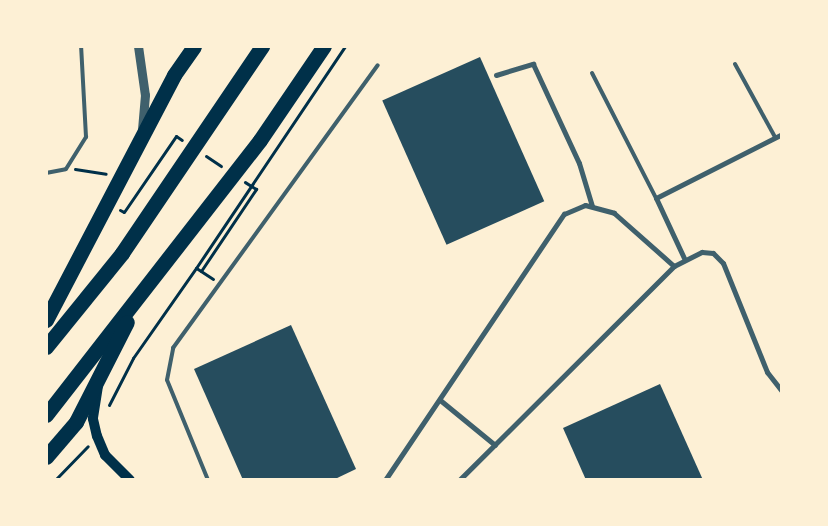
<!DOCTYPE html>
<html>
<head>
<meta charset="utf-8">
<style>
	body { margin:0 }
	#map { position:relative; width:828px; height:526px; overflow:hidden; background:#fdf0d5; font-family:Jost,sans-serif }
	div>[style] { position:absolute }
	[style*='--x'] { left:calc(var(--x)*1px); top:calc(var(--y)*1px); width:calc(var(--w)*1px); rotate:calc(var(--a)*1deg) }
	.building>* { inset:0; background:#264d5e; transform-origin:0 0 }
	.path>* { height:3px; margin:-1.5px; padding:0 1.5px; transform-origin:1.5px; border-radius:1.5px; background:#003049 }
	.service>* { height:4px; margin:-2px; padding:0 2px; transform-origin:2px; border-radius:2px; background:#3f606c }
	.minor>* { height:5px; margin:-2.5px; padding:0 2.5px; transform-origin:2.5px; border-radius:2.5px; background:#3f606c }
	.tertiary>* { height:9px; margin:-4.5px; padding:0 4.5px; transform-origin:4.5px; border-radius:4.5px; background:#3f606c }
	.secondary>* { height:10px; margin:-5px; padding:0 5px; transform-origin:5px; border-radius:5px; background:#003049 }
	.motorway>* { height:15px; margin:-7.5px; padding:0 7.5px; transform-origin:7.5px; border-radius:7.5px; background:#003049 }
	span { translate:-50% -50%; white-space:nowrap; text-align:center; line-height:1.15; -webkit-text-stroke:4px #fdf0d5; paint-order:stroke }
	.frame { position:absolute; inset:0; border:48px solid #fdf0d5; pointer-events:none }
</style>
</head>
<body>
<div id="map">
	<div class="building">
		<i style="left:480px;top:57px;width:158px;height:107px;rotate:66deg"></i>
		<i style="clip-path:polygon(291px 325px,356px 469px,333px 480px,243px 480px,194px 369px)"></i>
		<i style="clip-path:polygon(660px 384px,703px 480px,586px 480px,563px 428px)"></i>
	</div>
	<div class="path">
		<i style="--x:206;--y:156;--w:18;--a:34"></i>
		<i style="--x:75;--y:169;--w:31;--a:9"></i>
		<i style="--x:120;--y:210;--w:4;--a:27"></i>
		<i style="--x:124;--y:212;--w:92;--a:-55.6"></i>
		<i style="--x:176;--y:136;--w:7;--a:34"></i>
		<i style="--x:201;--y:271;--w:99;--a:-56.1"></i>
		<i style="--x:256;--y:189;--w:13;--a:-148"></i>
		<i style="--x:213;--y:279;--w:20;--a:-147"></i>
		<i style="--x:196;--y:268;--w:267;--a:-56.1"></i>
		<i style="--x:109;--y:405;--w:53;--a:-62.9"></i>
		<i style="--x:133;--y:358;--w:110;--a:-55"></i>
		<i style="--x:55;--y:480;--w:47;--a:-45.9"></i>
	</div>
	<div class="service">
		<i style="--x:735;--y:64;--w:83;--a:61.3"></i>
		<i style="--x:592;--y:73;--w:140;--a:62.9"></i>
		<i style="--x:46;--y:173;--w:20;--a:-11"></i>
		<i style="--x:66;--y:169;--w:38;--a:-58"></i>
		<i style="--x:86;--y:137;--w:91;--a:-93.1"></i>
		<i style="--x:208;--y:480;--w:108;--a:-112.3"></i>
		<i style="--x:167;--y:380;--w:33;--a:-79"></i>
		<i style="--x:173;--y:348;--w:349;--a:-54.1"></i>
	</div>
	<div class="minor">
		<i style="--x:496;--y:75;--w:39;--a:-17"></i>
		<i style="--x:533;--y:64;--w:109;--a:65.1"></i>
		<i style="--x:579;--y:163;--w:45;--a:73.2"></i>
		<i style="--x:684;--y:258;--w:66;--a:-115"></i>
		<i style="--x:656;--y:198;--w:141;--a:-26.9"></i>
		<i style="--x:674;--y:266;--w:31;--a:-27"></i>
		<i style="--x:702;--y:252;--w:11;--a:5"></i>
		<i style="--x:713;--y:253;--w:14;--a:45"></i>
		<i style="--x:723;--y:263;--w:118;--a:68"></i>
		<i style="--x:767;--y:372;--w:24;--a:52"></i>
		<i style="--x:440;--y:400;--w:71;--a:39.3"></i>
		<i style="--x:385;--y:480;--w:321;--a:-56.1"></i>
		<i style="--x:564;--y:214;--w:23;--a:-23"></i>
		<i style="--x:585;--y:205;--w:30;--a:15"></i>
		<i style="--x:614;--y:213;--w:80;--a:41.5"></i>
		<i style="--x:674;--y:266;--w:303;--a:135.1"></i>
	</div>
	<div class="tertiary">
		<i style="--x:138;--y:46;--w:49;--a:81.9"></i>
		<i style="--x:145;--y:95;--w:35;--a:95"></i>
	</div>
	<div class="secondary">
		<i style="--x:98;--y:386;--w:33;--a:99"></i>
		<i style="--x:93;--y:419;--w:17;--a:77"></i>
		<i style="--x:97;--y:436;--w:21;--a:67"></i>
		<i style="--x:105;--y:455;--w:35;--a:45"></i>
	</div>
	<div class="motorway">
		<i style="--x:46;--y:320;--w:276;--a:-62.4"></i>
		<i style="--x:174;--y:75;--w:35;--a:-55"></i>
		<i style="--x:46;--y:347;--w:121;--a:-51"></i>
		<i style="--x:122;--y:253;--w:250;--a:-55.9"></i>
		<i style="--x:46;--y:415;--w:348;--a:-52.1"></i>
		<i style="--x:260;--y:140;--w:114;--a:-55.8"></i>
		<i style="--x:46;--y:457;--w:46;--a:-49.4"></i>
		<i style="--x:76;--y:422;--w:112;--a:-63"></i>
	</div>
	<div class="frame"></div>
</div>
</body>
</html>
